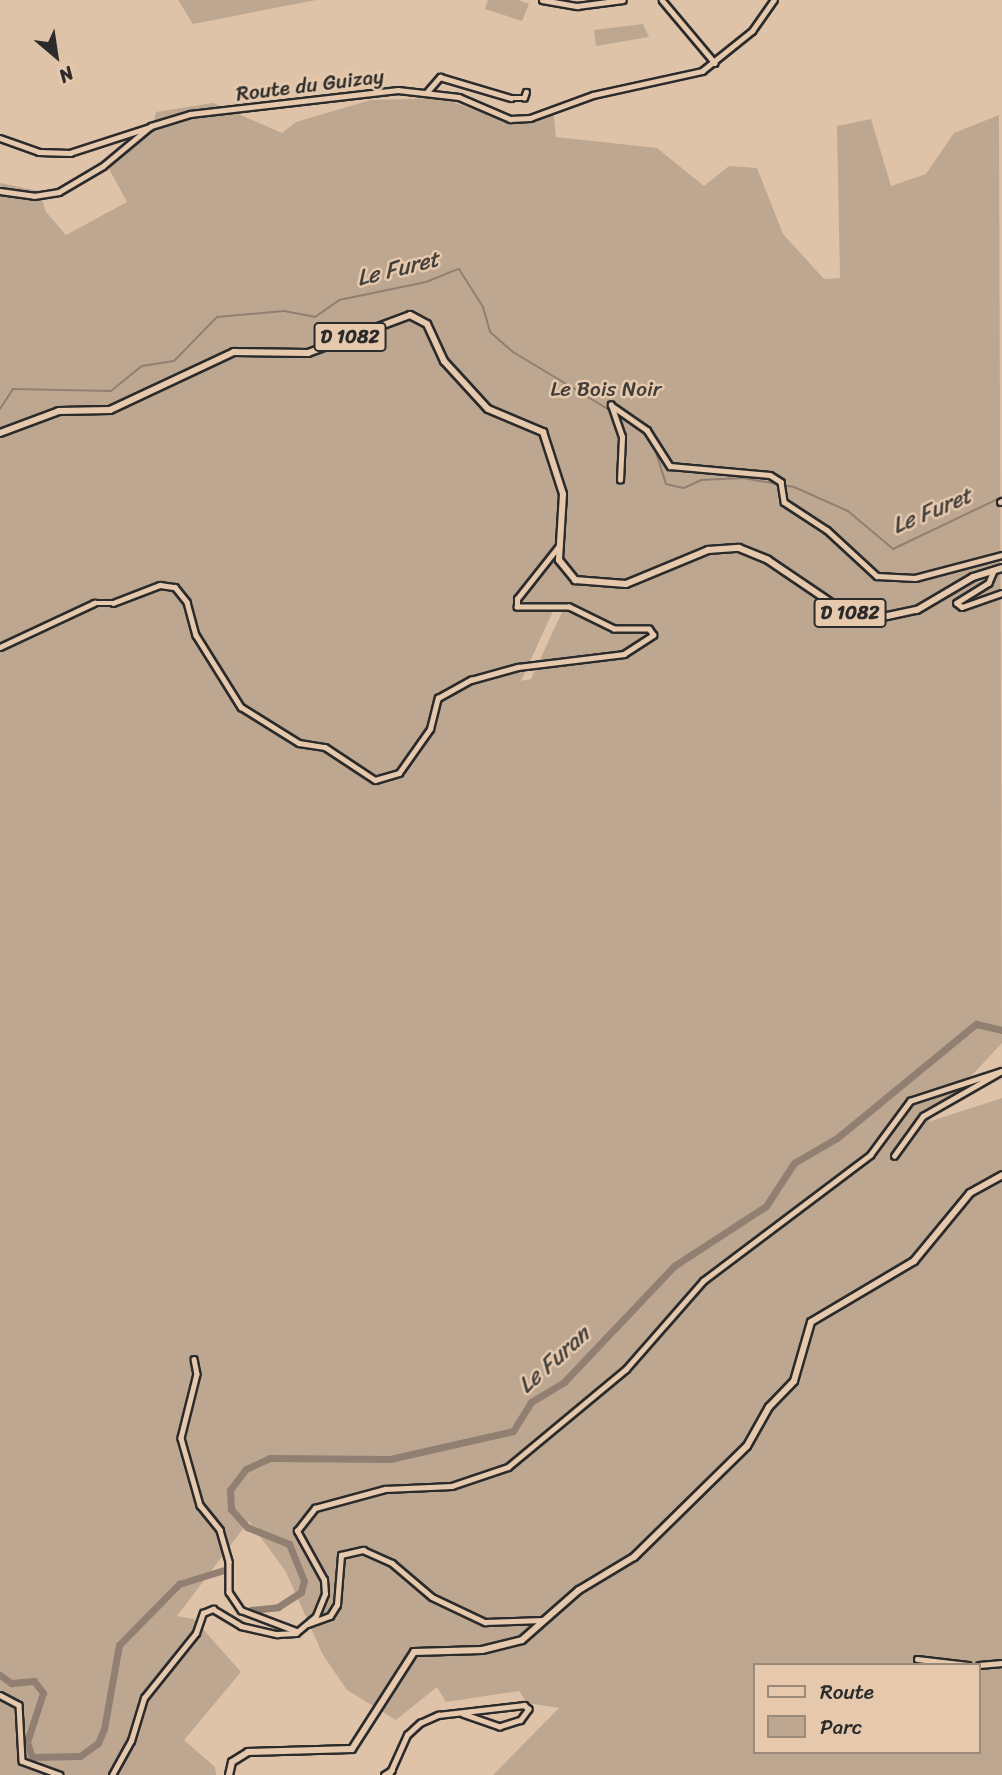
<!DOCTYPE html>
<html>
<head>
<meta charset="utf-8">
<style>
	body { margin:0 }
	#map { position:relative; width:1002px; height:1775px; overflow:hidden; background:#dfc3a8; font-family:Sriracha,sans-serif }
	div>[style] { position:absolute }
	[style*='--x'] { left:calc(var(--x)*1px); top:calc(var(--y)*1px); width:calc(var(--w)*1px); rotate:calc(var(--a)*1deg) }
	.green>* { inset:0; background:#bda791 }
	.stream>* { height:2px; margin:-1px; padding:0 1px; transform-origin:1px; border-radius:1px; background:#918071 }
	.river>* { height:7px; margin:-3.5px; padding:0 3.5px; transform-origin:3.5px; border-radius:3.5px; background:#918071 }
	.roads { filter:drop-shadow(2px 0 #2b2b2b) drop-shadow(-2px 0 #2b2b2b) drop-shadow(0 2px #2b2b2b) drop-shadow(0 -2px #2b2b2b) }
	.minor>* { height:4.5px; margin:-2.25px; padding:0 2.25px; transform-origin:2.25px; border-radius:2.25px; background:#e6c9ad }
	.major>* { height:6px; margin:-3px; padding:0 3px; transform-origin:3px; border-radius:3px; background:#e6c9ad }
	span { translate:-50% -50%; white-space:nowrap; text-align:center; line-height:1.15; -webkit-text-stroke:5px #e6c9ad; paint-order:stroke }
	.shield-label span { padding:2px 5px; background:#e6c9ad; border:2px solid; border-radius:5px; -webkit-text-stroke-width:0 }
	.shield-label { font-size:19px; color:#2b2b2b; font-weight:700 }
	.street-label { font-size:21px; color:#2b2b2b }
	.park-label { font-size:21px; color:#413e3a }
	.water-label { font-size:23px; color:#44403c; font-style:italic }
	.legend { position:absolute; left:753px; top:1663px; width:228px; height:91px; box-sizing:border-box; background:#e6c9ad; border:2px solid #9b8a79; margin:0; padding:9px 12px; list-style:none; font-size:21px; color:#2b2b2b }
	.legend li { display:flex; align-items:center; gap:14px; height:35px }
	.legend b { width:35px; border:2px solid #9b8a79 }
	.north { position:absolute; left:21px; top:21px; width:70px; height:70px; -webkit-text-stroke:5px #e6c9ad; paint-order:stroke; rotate:151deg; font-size:19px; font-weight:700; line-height:28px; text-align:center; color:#2b2b2b }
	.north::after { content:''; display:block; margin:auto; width:24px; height:32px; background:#2b2b2b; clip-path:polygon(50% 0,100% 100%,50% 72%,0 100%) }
</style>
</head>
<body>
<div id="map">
	<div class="green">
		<i style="clip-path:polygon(178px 0,316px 0,193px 24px)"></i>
		<i style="clip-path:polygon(488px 0,518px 0,529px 4px,522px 21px,485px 9px)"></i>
		<i style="clip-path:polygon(643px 24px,649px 37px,596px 46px,594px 30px)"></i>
		<i style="clip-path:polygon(evenodd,442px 98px,505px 121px,554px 115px,556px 137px,657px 148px,704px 186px,729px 166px,757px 168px,783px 234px,824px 279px,840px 278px,837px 126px,871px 119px,891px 186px,926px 174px,954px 133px,999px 115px,1002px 1043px,928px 1122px,1002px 1098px,1002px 1775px,493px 1775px,559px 1708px,527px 1703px,519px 1691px,446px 1702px,437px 1687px,396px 1720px,347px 1690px,323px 1655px,286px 1572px,249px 1521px,177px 1616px,194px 1619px,241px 1672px,184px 1740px,215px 1767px,216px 1775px,0 1775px,0 183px,39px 191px,46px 212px,66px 235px,127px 202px,108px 167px,152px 131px,156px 112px,213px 103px,282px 133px,296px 122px,371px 100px,442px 98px,554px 609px,563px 610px,531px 679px,521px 681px,554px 609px,442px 98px,755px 1665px,979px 1665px,979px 1752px,755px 1752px,755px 1665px)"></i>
	</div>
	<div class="stream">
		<i style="--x:0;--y:409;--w:24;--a:-57"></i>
		<i style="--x:13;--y:389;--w:98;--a:1.2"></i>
		<i style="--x:111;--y:391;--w:40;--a:-39"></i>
		<i style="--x:142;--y:366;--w:32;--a:-9"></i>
		<i style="--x:174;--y:361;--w:62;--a:-45.7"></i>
		<i style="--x:217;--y:317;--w:67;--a:-5.1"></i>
		<i style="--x:284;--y:311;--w:32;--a:11"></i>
		<i style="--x:315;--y:317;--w:29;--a:-35"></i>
		<i style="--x:339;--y:300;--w:89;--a:-11.7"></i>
		<i style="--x:426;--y:282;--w:35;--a:-22"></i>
		<i style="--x:459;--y:269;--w:45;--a:57.7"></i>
		<i style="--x:483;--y:307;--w:26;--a:74"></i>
		<i style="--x:490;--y:332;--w:30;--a:41"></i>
		<i style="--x:513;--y:352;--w:155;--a:31"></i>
		<i style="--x:653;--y:443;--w:43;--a:72.4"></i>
		<i style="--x:666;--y:484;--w:18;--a:13"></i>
		<i style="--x:684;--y:488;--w:19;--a:-25"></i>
		<i style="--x:701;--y:480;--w:42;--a:-2.7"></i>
		<i style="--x:743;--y:478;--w:52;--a:10"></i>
		<i style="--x:794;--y:487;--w:59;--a:24"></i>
		<i style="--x:848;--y:511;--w:59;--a:40.2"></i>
		<i style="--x:893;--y:549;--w:121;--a:-25.5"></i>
	</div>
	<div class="river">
		<i style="--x:251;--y:1610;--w:27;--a:-6"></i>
		<i style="--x:278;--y:1607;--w:27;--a:-33"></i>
		<i style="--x:301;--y:1592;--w:11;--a:-75"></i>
		<i style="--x:304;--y:1581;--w:40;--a:-112"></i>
		<i style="--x:289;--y:1544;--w:45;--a:-158"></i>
		<i style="--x:247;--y:1527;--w:24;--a:-132"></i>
		<i style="--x:231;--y:1509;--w:19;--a:-93"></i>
		<i style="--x:230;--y:1490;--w:26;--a:-53"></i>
		<i style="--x:246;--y:1469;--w:26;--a:-25"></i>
		<i style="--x:270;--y:1458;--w:120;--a:0.5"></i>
		<i style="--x:390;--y:1459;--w:126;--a:-12.8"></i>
		<i style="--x:513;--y:1431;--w:34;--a:-58"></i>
		<i style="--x:531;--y:1402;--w:39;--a:-31"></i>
		<i style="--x:564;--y:1382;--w:160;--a:-46.5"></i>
		<i style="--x:674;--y:1266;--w:110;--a:-33.1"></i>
		<i style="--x:766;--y:1206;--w:51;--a:-56.9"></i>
		<i style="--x:794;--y:1163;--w:50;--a:-30.2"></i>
		<i style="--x:837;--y:1138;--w:180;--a:-39.4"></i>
		<i style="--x:976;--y:1024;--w:27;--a:13"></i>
		<i style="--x:0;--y:1675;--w:14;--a:36"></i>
		<i style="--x:11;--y:1683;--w:23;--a:-5"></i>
		<i style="--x:34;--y:1681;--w:15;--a:53"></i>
		<i style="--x:43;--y:1693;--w:52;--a:108.1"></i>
		<i style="--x:27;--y:1742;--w:16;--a:72"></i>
		<i style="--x:32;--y:1757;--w:48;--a:-1.2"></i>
		<i style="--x:80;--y:1756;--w:22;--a:-36"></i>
		<i style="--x:98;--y:1743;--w:15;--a:-67"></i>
		<i style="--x:104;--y:1729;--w:85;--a:-79.9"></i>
		<i style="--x:119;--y:1645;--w:86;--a:-45.5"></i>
		<i style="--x:179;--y:1584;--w:47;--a:-17.3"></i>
	</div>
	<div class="roads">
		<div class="minor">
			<i style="--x:542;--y:0;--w:36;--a:10"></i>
			<i style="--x:577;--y:6;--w:46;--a:-7.4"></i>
			<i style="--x:662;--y:0;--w:82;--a:49.9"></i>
			<i style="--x:427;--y:92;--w:20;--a:-49"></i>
			<i style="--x:440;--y:77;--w:74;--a:16.5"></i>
			<i style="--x:511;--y:98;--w:13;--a:0"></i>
			<i style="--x:524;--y:98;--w:6;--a:-72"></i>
			<i style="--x:0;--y:138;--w:41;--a:19.7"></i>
			<i style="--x:39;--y:152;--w:31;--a:2"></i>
			<i style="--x:70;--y:153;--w:84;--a:-18"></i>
			<i style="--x:0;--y:191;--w:34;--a:8"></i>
			<i style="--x:34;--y:196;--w:25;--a:-9"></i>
			<i style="--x:59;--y:192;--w:51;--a:-30.6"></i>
			<i style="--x:103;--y:166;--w:62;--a:-39.8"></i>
			<i style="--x:151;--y:126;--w:41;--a:-17.1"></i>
			<i style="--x:190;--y:114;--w:209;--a:-6.6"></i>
			<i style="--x:398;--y:90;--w:61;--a:6.5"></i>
			<i style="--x:459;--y:97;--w:56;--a:23.3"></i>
			<i style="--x:510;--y:119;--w:20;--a:-3"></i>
			<i style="--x:530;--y:118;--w:67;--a:-20.1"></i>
			<i style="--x:593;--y:95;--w:112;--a:-12.4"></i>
			<i style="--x:702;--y:71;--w:64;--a:-38.7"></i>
			<i style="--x:752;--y:31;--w:38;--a:-55"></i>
			<i style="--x:620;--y:480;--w:43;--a:-87.3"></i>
			<i style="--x:622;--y:437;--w:34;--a:-109"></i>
			<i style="--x:611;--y:405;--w:44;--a:34.8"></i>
			<i style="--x:647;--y:430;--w:43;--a:57.4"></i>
			<i style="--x:670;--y:466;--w:100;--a:5.1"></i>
			<i style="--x:770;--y:475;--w:13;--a:32"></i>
			<i style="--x:781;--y:482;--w:20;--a:81"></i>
			<i style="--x:784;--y:502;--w:51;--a:33.1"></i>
			<i style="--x:827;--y:530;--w:68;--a:42.6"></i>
			<i style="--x:877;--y:576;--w:38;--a:3"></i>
			<i style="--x:915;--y:578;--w:90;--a:-14.8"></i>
			<i style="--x:1000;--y:502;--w:2;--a:-27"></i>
			<i style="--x:994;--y:571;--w:13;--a:113"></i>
			<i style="--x:989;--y:583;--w:38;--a:148"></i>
			<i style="--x:957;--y:603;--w:6;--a:39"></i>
			<i style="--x:962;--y:607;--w:42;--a:-19.3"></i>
			<i style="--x:0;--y:647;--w:104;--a:-25.1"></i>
			<i style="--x:94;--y:603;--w:19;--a:0"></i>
			<i style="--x:113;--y:603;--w:50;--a:-21"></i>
			<i style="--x:160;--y:585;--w:15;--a:8"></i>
			<i style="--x:175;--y:587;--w:19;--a:51"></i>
			<i style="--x:187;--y:602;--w:34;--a:75"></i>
			<i style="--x:196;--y:635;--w:85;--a:58"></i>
			<i style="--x:241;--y:707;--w:68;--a:31.8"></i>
			<i style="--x:299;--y:743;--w:26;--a:9"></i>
			<i style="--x:325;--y:747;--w:60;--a:33.4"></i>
			<i style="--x:375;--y:780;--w:25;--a:-16"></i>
			<i style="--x:399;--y:773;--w:54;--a:-54.8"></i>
			<i style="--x:430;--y:729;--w:32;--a:-76"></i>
			<i style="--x:438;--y:698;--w:38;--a:-29"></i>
			<i style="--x:471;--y:680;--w:49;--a:-15.5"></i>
			<i style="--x:518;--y:667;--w:107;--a:-7"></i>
			<i style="--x:624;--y:654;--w:35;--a:-33"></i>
			<i style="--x:653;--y:635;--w:7;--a:-124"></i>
			<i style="--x:649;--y:629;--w:35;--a:180"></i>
			<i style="--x:614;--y:629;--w:50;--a:-153.9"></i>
			<i style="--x:569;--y:607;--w:52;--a:180"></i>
			<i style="--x:517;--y:607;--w:8;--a:-90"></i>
			<i style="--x:517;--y:599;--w:66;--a:-51.7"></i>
			<i style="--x:894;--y:1156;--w:49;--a:-54.1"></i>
			<i style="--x:923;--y:1116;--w:89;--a:-29.7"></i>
			<i style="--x:194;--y:1359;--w:15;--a:79"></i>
			<i style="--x:197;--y:1374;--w:66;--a:104"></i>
			<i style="--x:181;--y:1438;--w:70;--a:74.2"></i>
			<i style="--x:200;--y:1505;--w:32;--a:51"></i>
			<i style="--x:220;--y:1530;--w:33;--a:74"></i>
			<i style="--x:229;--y:1562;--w:30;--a:90"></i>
			<i style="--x:229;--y:1592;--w:22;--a:56"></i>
			<i style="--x:241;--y:1610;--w:59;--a:20.9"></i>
			<i style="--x:308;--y:1624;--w:23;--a:-20"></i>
			<i style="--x:330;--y:1616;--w:13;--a:-58"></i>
			<i style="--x:337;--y:1605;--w:50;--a:-85.4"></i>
			<i style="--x:341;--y:1555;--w:23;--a:-13"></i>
			<i style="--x:363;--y:1550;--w:32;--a:24"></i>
			<i style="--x:392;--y:1563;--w:52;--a:40.4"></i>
			<i style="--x:432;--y:1597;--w:59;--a:25.3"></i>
			<i style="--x:485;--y:1622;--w:58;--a:-2"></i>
			<i style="--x:917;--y:1659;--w:51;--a:6.7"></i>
			<i style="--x:979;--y:1665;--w:23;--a:-5"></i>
			<i style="--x:0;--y:1695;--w:21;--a:28"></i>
			<i style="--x:19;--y:1705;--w:56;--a:86.9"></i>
			<i style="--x:22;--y:1761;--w:40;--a:20.2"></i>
			<i style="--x:112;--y:1775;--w:39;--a:-61"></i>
			<i style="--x:131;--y:1741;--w:45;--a:-73.2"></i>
			<i style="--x:144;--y:1698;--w:83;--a:-51.3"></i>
			<i style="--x:196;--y:1633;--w:21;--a:-71"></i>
			<i style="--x:203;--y:1613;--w:11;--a:-22"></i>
			<i style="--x:213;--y:1609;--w:33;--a:31"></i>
			<i style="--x:241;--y:1626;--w:37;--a:13"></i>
			<i style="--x:277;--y:1634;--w:19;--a:-3"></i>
			<i style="--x:296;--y:1633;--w:26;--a:-40"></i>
			<i style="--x:316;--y:1616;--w:24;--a:-68"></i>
			<i style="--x:325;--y:1594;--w:14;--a:-94"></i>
			<i style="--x:324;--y:1580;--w:56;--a:-118.9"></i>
			<i style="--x:297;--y:1531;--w:29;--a:-52"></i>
			<i style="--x:315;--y:1508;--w:73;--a:-15.2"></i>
			<i style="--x:385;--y:1489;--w:67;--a:-2.6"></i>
			<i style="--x:452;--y:1486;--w:59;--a:-18.7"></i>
			<i style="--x:508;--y:1467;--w:153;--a:-39.7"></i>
			<i style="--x:626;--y:1369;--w:117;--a:-48.8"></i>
			<i style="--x:703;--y:1281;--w:209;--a:-37"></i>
			<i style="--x:870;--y:1155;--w:67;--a:-53.5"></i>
			<i style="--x:910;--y:1101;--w:97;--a:-18.1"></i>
			<i style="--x:384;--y:1775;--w:9;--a:-32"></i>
			<i style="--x:389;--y:1775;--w:44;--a:-65.8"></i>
			<i style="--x:407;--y:1735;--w:18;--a:-43"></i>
			<i style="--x:420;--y:1723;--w:20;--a:-24"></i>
			<i style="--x:438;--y:1715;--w:87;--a:-6.6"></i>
			<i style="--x:524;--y:1705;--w:6;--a:39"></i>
			<i style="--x:529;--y:1709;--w:14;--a:126"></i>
			<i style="--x:521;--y:1720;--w:22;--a:162"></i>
			<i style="--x:500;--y:1727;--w:39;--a:-161"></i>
		</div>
		<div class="major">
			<i style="--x:0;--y:433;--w:63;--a:-20.4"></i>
			<i style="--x:59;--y:411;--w:51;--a:-1.1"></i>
			<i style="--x:110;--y:410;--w:137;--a:-25.1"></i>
			<i style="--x:234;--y:352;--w:74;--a:0.8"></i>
			<i style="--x:308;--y:353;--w:109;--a:-20.4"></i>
			<i style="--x:410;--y:315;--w:19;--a:28"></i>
			<i style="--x:427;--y:324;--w:41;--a:65.3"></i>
			<i style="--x:444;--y:361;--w:65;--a:47.5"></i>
			<i style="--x:488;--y:409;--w:60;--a:22.7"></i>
			<i style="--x:543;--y:432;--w:65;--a:72.1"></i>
			<i style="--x:563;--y:494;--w:66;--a:93.5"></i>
			<i style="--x:559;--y:560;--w:26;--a:51"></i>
			<i style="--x:575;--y:580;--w:51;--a:4.5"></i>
			<i style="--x:626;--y:584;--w:89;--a:-22.5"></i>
			<i style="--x:708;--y:550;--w:31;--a:-4"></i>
			<i style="--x:739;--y:548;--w:31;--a:22"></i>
			<i style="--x:768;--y:560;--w:86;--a:34.1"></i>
			<i style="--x:839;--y:608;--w:40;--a:14.4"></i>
			<i style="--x:878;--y:618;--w:40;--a:-12"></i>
			<i style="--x:917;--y:610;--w:65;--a:-30.5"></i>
			<i style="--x:973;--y:577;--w:30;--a:-17"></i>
			<i style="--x:229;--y:1775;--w:13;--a:-77"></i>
			<i style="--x:232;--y:1762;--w:19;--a:-32"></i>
			<i style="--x:248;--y:1752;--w:104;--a:-1.7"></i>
			<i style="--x:352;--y:1749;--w:115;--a:-57.4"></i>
			<i style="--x:414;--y:1652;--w:68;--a:-1.7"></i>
			<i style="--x:482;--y:1650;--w:41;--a:-14"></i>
			<i style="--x:522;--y:1640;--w:76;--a:-41.3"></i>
			<i style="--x:579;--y:1590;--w:64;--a:-31"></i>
			<i style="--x:634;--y:1557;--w:158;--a:-44.5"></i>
			<i style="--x:747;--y:1446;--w:45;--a:-60.6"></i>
			<i style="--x:769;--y:1407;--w:36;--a:-46"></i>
			<i style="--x:794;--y:1381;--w:61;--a:-73.9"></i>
			<i style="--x:811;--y:1322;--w:120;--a:-30.6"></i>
			<i style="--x:914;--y:1261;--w:88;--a:-50.5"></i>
			<i style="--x:970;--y:1193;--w:37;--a:-29"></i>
		</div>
	</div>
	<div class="shield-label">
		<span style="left:350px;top:337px">D 1082</span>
		<span style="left:850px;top:613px">D 1082</span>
	</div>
	<div class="street-label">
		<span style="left:310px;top:85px;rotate:-7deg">Route du Guizay</span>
	</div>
	<div class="park-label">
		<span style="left:606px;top:389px">Le Bois Noir</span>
	</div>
	<div class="water-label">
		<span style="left:398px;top:269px;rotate:-14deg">Le Furet</span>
		<span style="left:932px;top:511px;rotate:-23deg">Le Furet</span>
		<span style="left:554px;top:1360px;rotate:-42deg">Le Furan</span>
	</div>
	<ul class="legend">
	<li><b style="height:9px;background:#e6c9ad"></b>Route</li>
	<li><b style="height:19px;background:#bda791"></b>Parc</li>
	</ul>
	<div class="north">N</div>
</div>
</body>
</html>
